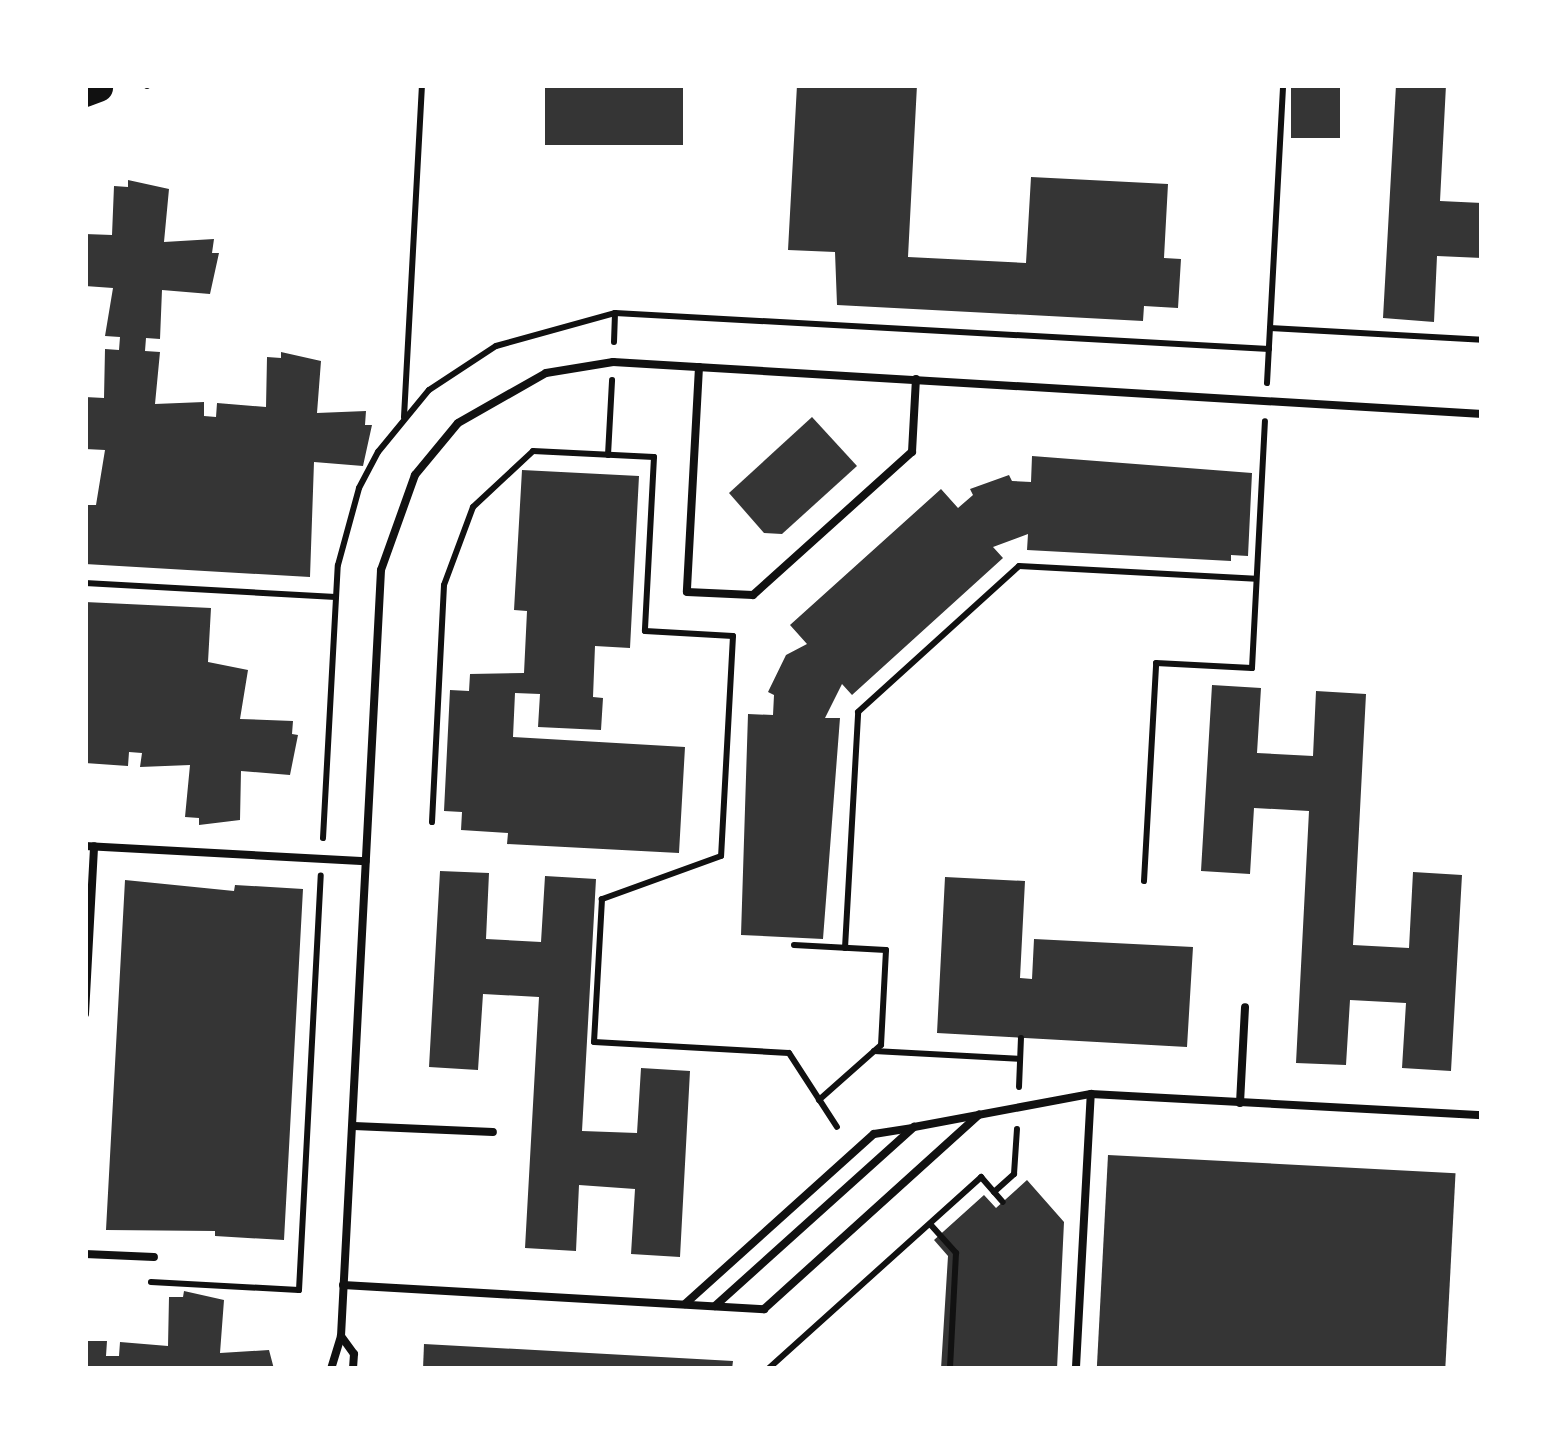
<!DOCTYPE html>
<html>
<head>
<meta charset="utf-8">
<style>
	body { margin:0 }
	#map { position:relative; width:1567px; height:1454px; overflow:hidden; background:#fff; font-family:"Fira Sans",sans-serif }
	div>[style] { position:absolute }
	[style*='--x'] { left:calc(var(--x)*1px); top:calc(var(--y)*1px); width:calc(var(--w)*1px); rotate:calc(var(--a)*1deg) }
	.building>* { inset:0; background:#353535; transform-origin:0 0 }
	.path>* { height:6px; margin:-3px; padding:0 3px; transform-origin:3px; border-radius:3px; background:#111 }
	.service>* { height:8px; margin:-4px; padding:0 4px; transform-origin:4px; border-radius:4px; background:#111 }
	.trunk>* { height:28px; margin:-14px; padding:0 14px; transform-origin:14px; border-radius:14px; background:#111 }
	span { translate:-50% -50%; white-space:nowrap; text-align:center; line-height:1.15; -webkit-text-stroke:10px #fff; paint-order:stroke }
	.frame { position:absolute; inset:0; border:88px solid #fff; pointer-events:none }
</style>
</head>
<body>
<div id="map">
	<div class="building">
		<i style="left:545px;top:85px;width:138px;height:60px"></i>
		<i style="clip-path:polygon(797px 85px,917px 85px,908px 257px,1026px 263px,1031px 177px,1168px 184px,1164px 258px,1181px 259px,1178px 308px,1144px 306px,1143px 321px,837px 305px,835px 252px,788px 250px)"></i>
		<i style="left:1291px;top:85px;width:49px;height:53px"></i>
		<i style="clip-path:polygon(1396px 85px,1446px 85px,1440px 201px,1482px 203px,1482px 258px,1437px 256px,1434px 322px,1383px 318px)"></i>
		<i style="clip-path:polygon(128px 180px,169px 189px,164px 242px,214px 239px,212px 253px,219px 253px,210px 294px,162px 290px,160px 339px,146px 338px,145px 351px,160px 352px,155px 404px,204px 402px,204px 416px,216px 417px,217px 403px,266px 407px,267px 357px,281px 358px,281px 352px,321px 361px,317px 413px,366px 411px,365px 425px,372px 425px,363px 466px,314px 462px,310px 577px,85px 564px,85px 505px,96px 505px,105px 450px,85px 449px,85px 397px,104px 398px,105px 349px,119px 350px,120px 337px,105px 336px,113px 288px,85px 286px,85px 234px,112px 235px,114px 186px,128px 187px)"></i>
		<i style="clip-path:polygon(812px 417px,857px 466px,782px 534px,764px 533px,729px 493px)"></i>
		<i style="clip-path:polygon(1032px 456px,1252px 473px,1248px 556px,1231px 555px,1231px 561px,1027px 550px,1028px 534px,993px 547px,1003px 558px,852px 695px,842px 684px,825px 718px,840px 718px,823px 939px,741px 935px,748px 714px,773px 715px,774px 695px,768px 692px,786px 655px,807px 644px,790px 625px,941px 489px,958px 508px,973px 495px,970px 489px,1009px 475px,1012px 481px,1031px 482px)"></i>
		<i style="clip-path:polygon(522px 470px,639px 476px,630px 648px,595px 646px,593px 697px,603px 698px,601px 730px,538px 727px,540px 694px,515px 693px,513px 737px,685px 747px,679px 853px,507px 844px,508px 833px,461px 830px,462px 812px,444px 811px,450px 690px,469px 691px,470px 674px,524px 673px,527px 611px,514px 610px)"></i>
		<i style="clip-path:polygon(85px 602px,211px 608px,208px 662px,248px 670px,240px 719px,293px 721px,292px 734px,298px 735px,290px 775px,241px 771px,240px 820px,199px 825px,199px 818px,185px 817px,190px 765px,140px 767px,142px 753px,129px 752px,128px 766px,85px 763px)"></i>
		<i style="clip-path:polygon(1212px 685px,1261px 688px,1257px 753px,1313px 756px,1316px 691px,1366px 694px,1353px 945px,1409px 948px,1413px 872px,1462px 875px,1451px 1071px,1402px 1068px,1406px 1003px,1350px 1000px,1346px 1065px,1296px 1063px,1309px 811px,1254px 808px,1250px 874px,1201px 871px)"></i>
		<i style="clip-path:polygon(440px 871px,489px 873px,486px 939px,541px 942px,545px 876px,596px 879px,582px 1131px,637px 1133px,641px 1068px,690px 1071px,680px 1257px,631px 1254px,635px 1189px,579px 1185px,576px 1251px,525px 1248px,539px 997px,483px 994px,478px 1070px,429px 1067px)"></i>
		<i style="clip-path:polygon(945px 877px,1025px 881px,1020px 978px,1032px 979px,1034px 939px,1193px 947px,1187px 1047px,937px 1033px)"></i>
		<i style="clip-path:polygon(125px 880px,234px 891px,235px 885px,303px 889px,284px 1240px,215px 1236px,215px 1231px,106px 1230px)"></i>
		<i style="left:1108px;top:1155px;width:348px;height:214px;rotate:3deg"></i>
		<i style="clip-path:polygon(1027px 1180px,1064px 1222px,1057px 1369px,941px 1369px,948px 1256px,934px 1240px,984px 1195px,996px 1208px)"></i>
		<i style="clip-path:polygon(184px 1291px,224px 1300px,220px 1353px,269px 1350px,274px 1369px,85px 1369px,85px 1341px,107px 1341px,106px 1356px,119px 1356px,120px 1342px,168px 1346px,169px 1297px,183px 1297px)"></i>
		<i style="clip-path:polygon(424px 1344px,733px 1361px,732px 1369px,423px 1369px)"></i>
	</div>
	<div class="path">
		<i style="--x:147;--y:85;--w:1;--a:90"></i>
		<i style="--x:1270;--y:328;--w:212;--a:3.2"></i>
		<i style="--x:614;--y:342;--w:29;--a:-88"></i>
		<i style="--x:1267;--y:383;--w:298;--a:-86.9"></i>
		<i style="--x:404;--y:417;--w:332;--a:-86.9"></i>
		<i style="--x:608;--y:455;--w:75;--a:-86.9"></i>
		<i style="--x:85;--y:583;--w:251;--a:3.2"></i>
		<i style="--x:432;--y:822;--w:237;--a:-87.1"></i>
		<i style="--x:444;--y:585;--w:83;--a:-69.6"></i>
		<i style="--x:473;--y:507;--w:82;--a:-43"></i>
		<i style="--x:533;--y:451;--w:121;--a:2.8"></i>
		<i style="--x:654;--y:457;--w:174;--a:93"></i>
		<i style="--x:645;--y:631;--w:88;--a:3.3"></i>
		<i style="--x:733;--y:636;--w:220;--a:93.1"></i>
		<i style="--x:721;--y:856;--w:127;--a:160.1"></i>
		<i style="--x:602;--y:899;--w:143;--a:93.2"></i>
		<i style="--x:594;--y:1042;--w:195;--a:3.2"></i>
		<i style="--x:789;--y:1053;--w:88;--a:57"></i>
		<i style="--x:323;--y:838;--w:273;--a:-86.9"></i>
		<i style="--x:338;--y:565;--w:80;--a:-74.7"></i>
		<i style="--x:359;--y:488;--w:41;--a:-62.2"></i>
		<i style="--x:378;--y:452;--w:80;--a:-50.6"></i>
		<i style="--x:429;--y:390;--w:80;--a:-33.3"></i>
		<i style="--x:496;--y:346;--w:123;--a:-15.5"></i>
		<i style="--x:615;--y:313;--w:655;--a:3.15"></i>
		<i style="--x:1144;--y:881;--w:218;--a:-86.8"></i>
		<i style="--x:1156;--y:663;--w:96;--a:3"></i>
		<i style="--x:1252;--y:668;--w:247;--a:-87"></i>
		<i style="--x:794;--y:945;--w:92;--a:3.1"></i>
		<i style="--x:886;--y:950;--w:95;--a:93"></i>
		<i style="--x:881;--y:1045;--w:83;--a:138.4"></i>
		<i style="--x:845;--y:948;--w:236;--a:-86.8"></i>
		<i style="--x:858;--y:712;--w:217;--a:-42.2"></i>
		<i style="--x:1019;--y:566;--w:237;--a:3.1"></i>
		<i style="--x:874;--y:1051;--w:146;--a:3.1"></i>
		<i style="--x:1019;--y:1087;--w:49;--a:-87.7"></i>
		<i style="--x:994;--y:1192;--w:27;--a:-42"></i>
		<i style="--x:1014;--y:1174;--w:45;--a:-86.2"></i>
		<i style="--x:930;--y:1224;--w:39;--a:48"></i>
		<i style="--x:956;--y:1253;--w:116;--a:93"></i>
		<i style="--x:151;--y:1282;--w:148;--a:3.1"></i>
		<i style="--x:299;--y:1290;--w:415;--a:-87"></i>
		<i style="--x:768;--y:1369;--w:287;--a:-42"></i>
		<i style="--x:981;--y:1177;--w:33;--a:49"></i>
	</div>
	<div class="service">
		<i style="--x:699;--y:367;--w:225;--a:93.1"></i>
		<i style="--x:687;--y:592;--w:66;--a:2.6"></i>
		<i style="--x:753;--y:595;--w:214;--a:-42"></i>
		<i style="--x:912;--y:452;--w:73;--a:-86.9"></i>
		<i style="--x:85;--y:846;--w:281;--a:3.1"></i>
		<i style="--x:85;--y:1014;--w:168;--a:-86.9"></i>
		<i style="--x:1240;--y:1103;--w:96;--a:-87"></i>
		<i style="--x:354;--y:1126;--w:139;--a:2.5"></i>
		<i style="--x:85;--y:1254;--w:69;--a:2.5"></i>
		<i style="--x:343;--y:1285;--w:422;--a:3.3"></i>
		<i style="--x:764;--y:1309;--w:290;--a:-42.1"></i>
		<i style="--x:685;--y:1304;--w:254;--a:-42"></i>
		<i style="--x:874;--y:1134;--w:36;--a:-9"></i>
		<i style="--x:715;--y:1306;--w:268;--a:-42"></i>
		<i style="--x:914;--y:1127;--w:180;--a:-10.6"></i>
		<i style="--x:1091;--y:1094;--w:392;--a:3.1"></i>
		<i style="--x:341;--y:1336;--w:22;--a:54"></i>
		<i style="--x:354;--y:1354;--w:15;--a:94"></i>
		<i style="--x:1076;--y:1367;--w:273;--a:-86.9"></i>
		<i style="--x:331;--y:1369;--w:34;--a:-73"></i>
		<i style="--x:341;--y:1336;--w:767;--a:-87.01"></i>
		<i style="--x:381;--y:570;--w:101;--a:-70.3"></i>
		<i style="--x:415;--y:475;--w:67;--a:-50.4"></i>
		<i style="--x:458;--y:423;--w:101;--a:-29.6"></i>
		<i style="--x:546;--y:373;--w:68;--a:-9.3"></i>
		<i style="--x:613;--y:362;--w:871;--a:3.42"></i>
	</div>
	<div class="trunk">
		<i style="--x:85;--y:93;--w:15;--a:-20"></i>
	</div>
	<div class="frame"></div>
</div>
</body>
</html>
